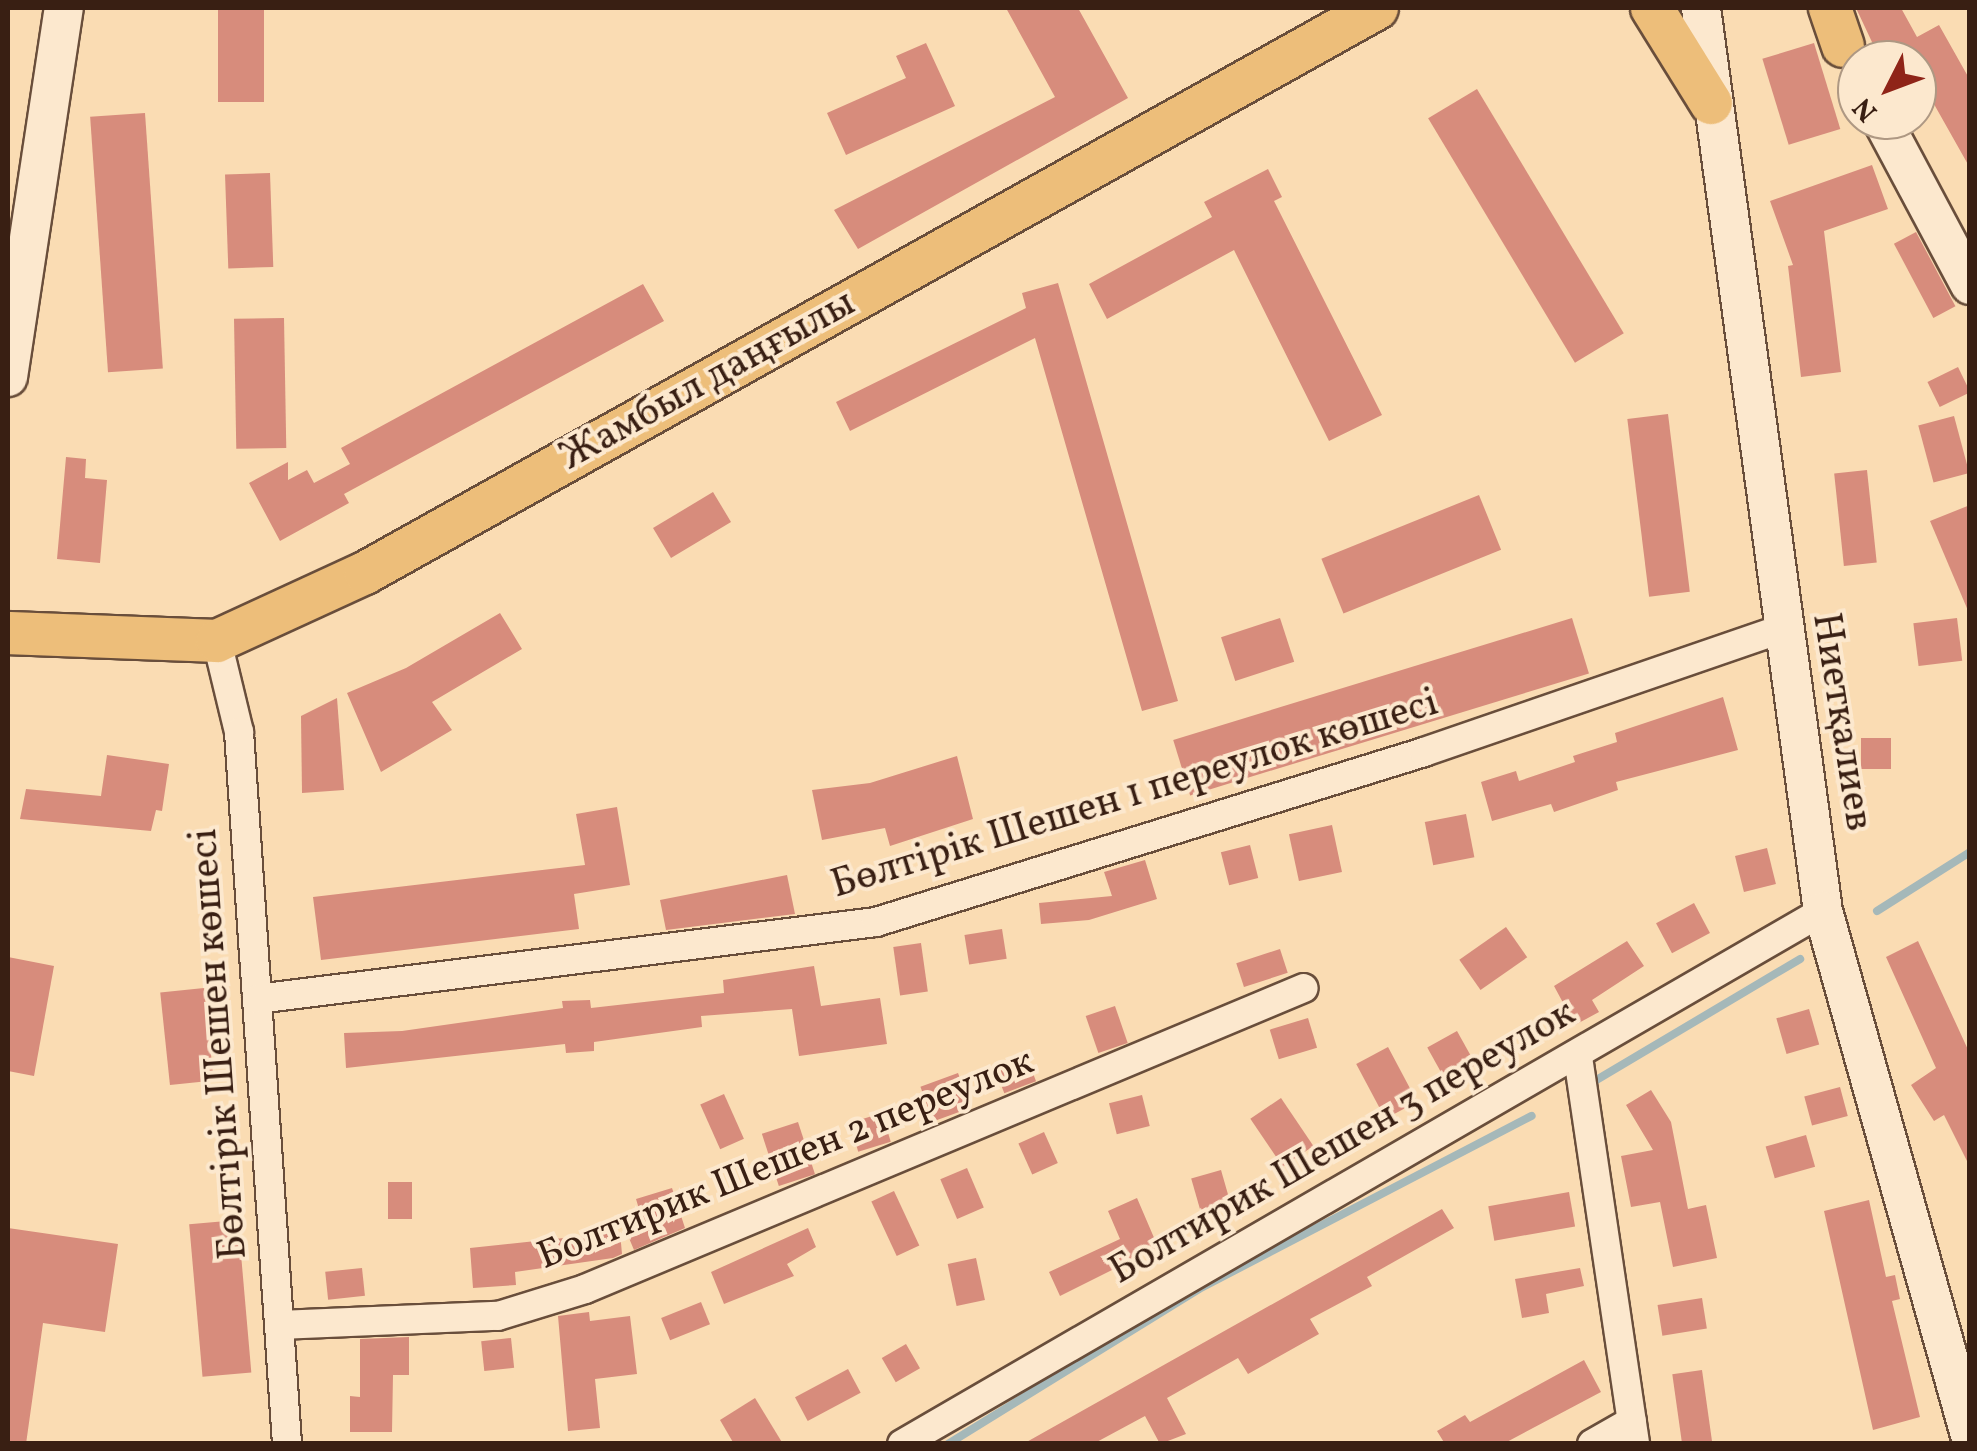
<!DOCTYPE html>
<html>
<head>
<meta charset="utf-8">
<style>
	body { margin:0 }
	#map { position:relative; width:1977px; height:1451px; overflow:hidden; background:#fadcb3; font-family:Vollkorn,serif }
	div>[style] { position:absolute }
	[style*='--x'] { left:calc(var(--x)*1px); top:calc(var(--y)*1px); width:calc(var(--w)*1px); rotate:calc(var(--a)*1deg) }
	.stream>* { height:8px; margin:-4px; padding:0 4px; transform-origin:4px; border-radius:4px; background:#a5b8b9 }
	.building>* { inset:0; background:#d78c7c; transform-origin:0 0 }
	.roads { filter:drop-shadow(2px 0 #694e3b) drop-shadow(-2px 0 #694e3b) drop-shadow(0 2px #694e3b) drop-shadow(0 -2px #694e3b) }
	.street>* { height:28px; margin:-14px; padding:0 14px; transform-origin:14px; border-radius:14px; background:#fce8ce }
	.secondary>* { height:38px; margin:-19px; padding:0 19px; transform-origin:19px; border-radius:19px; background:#fce8ce }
	.primary>* { height:42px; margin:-21px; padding:0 21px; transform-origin:21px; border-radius:21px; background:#edbe7a }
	span { translate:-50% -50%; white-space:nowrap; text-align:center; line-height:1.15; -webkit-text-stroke:8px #fce8ce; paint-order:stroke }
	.street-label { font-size:40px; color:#391f13 }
	.frame { position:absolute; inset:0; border:10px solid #391f13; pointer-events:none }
	.north { position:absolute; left:1837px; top:40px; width:100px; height:100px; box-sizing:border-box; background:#fce8ce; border:2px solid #ae9883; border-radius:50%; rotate:228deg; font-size:28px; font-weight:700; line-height:40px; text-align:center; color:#391f13 }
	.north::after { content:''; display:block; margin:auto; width:35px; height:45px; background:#8f2418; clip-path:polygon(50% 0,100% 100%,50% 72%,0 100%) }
</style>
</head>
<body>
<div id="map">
	<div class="stream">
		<i style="--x:1877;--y:911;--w:110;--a:-32.4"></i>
		<i style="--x:1593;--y:1082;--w:241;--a:-30.7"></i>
		<i style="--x:948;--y:1444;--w:295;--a:-31.7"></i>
		<i style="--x:1199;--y:1289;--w:375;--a:-27.5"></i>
	</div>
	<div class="building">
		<i style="left:218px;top:8px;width:46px;height:94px"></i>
		<i style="clip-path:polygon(1006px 8px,1078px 8px,1128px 98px,858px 249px,834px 210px,1055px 97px)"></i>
		<i style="clip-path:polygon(1856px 8px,1901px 8px,1917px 37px,1939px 25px,1970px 80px,1970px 168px,1917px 74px,1917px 60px,1909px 60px,1901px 45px,1879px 57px)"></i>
		<i style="clip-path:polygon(926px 43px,955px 106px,846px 155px,827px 113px,906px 78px,896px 56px)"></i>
		<i style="left:1814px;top:43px;width:90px;height:54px;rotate:73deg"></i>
		<i style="left:1477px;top:89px;width:285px;height:57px;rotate:59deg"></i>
		<i style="left:145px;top:113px;width:256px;height:55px;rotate:86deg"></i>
		<i style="clip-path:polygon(1872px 165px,1888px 209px,1824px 231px,1841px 372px,1801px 377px,1788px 266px,1793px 265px,1770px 201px)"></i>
		<i style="clip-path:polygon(1268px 169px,1282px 197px,1274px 201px,1382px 415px,1329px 441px,1234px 250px,1107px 319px,1089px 284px,1212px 217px,1204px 202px)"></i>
		<i style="left:270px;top:173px;width:94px;height:45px;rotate:88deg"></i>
		<i style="left:1916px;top:232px;width:84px;height:25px;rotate:62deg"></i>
		<i style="clip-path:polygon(1058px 283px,1178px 701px,1142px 711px,1035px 338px,850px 431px,836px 402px,1026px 308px,1022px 293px)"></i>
		<i style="clip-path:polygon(643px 284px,664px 321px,344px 494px,349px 503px,280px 541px,249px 483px,288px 462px,288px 480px,307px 470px,314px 483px,350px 464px,341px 448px)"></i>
		<i style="left:284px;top:318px;width:130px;height:50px;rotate:89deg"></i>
		<i style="left:1958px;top:367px;width:28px;height:34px;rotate:64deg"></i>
		<i style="left:1668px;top:414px;width:179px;height:41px;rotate:83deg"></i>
		<i style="left:1954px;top:416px;width:59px;height:37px;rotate:75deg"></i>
		<i style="clip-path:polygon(66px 457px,86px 459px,85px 478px,107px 480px,100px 563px,57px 559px)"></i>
		<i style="left:1867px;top:470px;width:93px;height:33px;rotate:84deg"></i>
		<i style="left:713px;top:492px;width:35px;height:70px;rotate:59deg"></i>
		<i style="left:1479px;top:495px;width:59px;height:170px;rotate:68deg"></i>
		<i style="clip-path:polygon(1970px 505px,1970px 613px,1969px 613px,1930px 521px)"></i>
		<i style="clip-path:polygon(500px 613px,522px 649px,432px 702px,452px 730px,381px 772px,347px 693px,406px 668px)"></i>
		<i style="left:1280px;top:618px;width:46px;height:62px;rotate:72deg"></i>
		<i style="left:1572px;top:618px;width:58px;height:417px;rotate:73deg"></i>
		<i style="left:1957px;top:618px;width:43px;height:44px;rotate:83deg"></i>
		<i style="clip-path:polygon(1723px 697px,1738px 750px,1616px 782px,1618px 790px,1554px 812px,1551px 804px,1492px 821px,1481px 782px,1516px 771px,1519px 781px,1575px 762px,1573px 756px,1617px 742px,1615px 733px)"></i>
		<i style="clip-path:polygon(337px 698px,344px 790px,302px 793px,301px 716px)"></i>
		<i style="left:1861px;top:738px;width:30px;height:31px"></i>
		<i style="clip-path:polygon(107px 755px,169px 764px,162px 811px,156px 810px,151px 831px,20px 819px,26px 789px,101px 796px)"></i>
		<i style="clip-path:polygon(957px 756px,973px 819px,890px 846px,885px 828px,822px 840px,812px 790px,870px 783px)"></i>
		<i style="clip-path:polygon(617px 807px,630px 885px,574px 894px,579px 929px,321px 960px,313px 897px,585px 865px,576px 814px)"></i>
		<i style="left:1466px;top:814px;width:44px;height:42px;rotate:79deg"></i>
		<i style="left:1332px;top:825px;width:48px;height:44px;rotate:78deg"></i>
		<i style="left:1250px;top:845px;width:34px;height:30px;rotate:76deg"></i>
		<i style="left:1767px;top:848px;width:37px;height:33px;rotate:76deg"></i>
		<i style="clip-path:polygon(1145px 860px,1157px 899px,1089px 920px,1041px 924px,1039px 903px,1112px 896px,1104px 872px)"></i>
		<i style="clip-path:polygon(787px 875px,795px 914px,666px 930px,660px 900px)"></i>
		<i style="left:1694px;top:903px;width:34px;height:43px;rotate:62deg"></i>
		<i style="left:1506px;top:927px;width:37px;height:57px;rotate:55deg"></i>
		<i style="left:1002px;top:929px;width:30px;height:38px;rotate:81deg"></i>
		<i style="clip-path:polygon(1627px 941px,1644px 966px,1592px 1000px,1599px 1012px,1575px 1025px,1554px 986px)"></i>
		<i style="clip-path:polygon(1918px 941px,1970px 1054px,1970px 1167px,1944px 1115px,1934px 1121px,1911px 1085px,1936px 1068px,1886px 957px)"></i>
		<i style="left:921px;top:943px;width:49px;height:28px;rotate:82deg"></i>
		<i style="left:1280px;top:949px;width:25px;height:46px;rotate:72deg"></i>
		<i style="clip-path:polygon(8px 957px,54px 966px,34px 1076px,8px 1071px)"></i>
		<i style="clip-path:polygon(814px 966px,821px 1006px,880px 998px,887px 1044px,799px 1056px,792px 1009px,701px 1016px,702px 1027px,594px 1042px,594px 1051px,566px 1053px,565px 1044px,346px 1068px,344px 1033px,402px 1031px,563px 1008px,562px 1001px,590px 1000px,591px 1008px,724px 993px,723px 980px)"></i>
		<i style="left:204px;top:988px;width:93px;height:44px;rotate:84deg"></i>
		<i style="left:1115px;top:1006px;width:39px;height:31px;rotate:71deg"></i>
		<i style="left:1809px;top:1009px;width:37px;height:34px;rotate:74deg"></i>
		<i style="left:1308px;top:1018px;width:31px;height:40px;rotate:73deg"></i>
		<i style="left:1457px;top:1031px;width:39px;height:34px;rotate:61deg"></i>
		<i style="left:1388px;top:1047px;width:62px;height:36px;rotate:62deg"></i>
		<i style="left:1026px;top:1055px;width:28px;height:34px;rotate:69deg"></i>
		<i style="left:958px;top:1073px;width:37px;height:40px;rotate:70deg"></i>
		<i style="left:1840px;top:1087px;width:30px;height:37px;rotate:75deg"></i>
		<i style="clip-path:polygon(1651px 1090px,1671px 1122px,1688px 1209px,1706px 1205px,1717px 1258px,1673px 1267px,1660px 1202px,1631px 1207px,1621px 1156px,1653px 1150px,1626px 1105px)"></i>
		<i style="left:724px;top:1094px;width:49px;height:26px;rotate:66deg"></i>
		<i style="left:1142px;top:1095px;width:32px;height:34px;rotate:76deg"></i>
		<i style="left:1281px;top:1098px;width:58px;height:37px;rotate:56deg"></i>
		<i style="left:882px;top:1113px;width:30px;height:34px;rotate:73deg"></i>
		<i style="left:798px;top:1122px;width:55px;height:38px;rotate:72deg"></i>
		<i style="left:1044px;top:1132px;width:34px;height:28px;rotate:66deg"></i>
		<i style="left:1806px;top:1135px;width:33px;height:42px;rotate:74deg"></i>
		<i style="left:967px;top:1168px;width:43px;height:29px;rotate:67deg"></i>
		<i style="left:1221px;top:1170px;width:33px;height:31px;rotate:74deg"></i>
		<i style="left:388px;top:1182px;width:24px;height:37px"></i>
		<i style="clip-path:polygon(672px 1188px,685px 1228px,634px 1250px,626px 1231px,645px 1229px,636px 1199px)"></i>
		<i style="left:894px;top:1191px;width:60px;height:25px;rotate:65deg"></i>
		<i style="left:1569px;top:1192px;width:35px;height:82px;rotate:80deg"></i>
		<i style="clip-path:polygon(1137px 1198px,1158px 1247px,1060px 1296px,1049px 1272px,1120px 1239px,1108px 1211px)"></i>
		<i style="clip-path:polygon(1869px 1200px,1886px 1277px,1895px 1275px,1900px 1299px,1892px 1301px,1920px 1417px,1873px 1430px,1824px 1211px)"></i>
		<i style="clip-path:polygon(1442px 1209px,1454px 1228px,1367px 1277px,1372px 1286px,1310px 1319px,1319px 1334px,1248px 1374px,1238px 1358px,1167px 1398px,1186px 1434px,1160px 1444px,1145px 1416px,1093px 1444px,1023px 1444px)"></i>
		<i style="left:238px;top:1220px;width:153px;height:49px;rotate:85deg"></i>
		<i style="clip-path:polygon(8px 1228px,118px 1244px,105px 1332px,43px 1323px,26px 1444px,8px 1444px)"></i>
		<i style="clip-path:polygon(808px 1228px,816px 1247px,787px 1264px,794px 1276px,724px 1304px,711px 1272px)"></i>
		<i style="clip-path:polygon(620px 1232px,622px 1254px,613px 1258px,515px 1272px,516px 1285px,473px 1288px,470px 1248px)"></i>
		<i style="left:976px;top:1258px;width:43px;height:29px;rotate:78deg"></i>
		<i style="left:362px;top:1268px;width:28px;height:37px;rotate:84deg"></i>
		<i style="clip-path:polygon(1580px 1268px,1584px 1286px,1546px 1294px,1549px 1313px,1522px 1318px,1515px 1279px)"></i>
		<i style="left:1702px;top:1298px;width:31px;height:45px;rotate:81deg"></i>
		<i style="left:701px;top:1302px;width:24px;height:43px;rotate:68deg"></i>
		<i style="clip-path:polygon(589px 1312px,590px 1321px,630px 1316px,637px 1374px,595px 1379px,600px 1428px,568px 1431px,558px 1316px)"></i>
		<i style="clip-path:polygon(409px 1337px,409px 1375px,393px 1375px,392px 1432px,350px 1432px,350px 1396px,360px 1397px,360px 1339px)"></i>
		<i style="left:511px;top:1338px;width:30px;height:30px;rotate:84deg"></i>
		<i style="left:906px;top:1344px;width:28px;height:28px;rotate:60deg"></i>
		<i style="clip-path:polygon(1584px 1360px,1601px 1392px,1503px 1444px,1445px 1444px,1437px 1431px,1465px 1415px,1470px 1422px)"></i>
		<i style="left:848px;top:1369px;width:27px;height:60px;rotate:62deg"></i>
		<i style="left:1702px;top:1370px;width:75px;height:30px;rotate:82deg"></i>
		<i style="clip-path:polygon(755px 1398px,783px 1444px,734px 1444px,720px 1420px)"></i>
	</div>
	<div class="roads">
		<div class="street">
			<i style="--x:217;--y:641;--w:94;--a:76.4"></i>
			<i style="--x:239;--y:732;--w:714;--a:86.14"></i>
			<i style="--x:257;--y:999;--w:624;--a:-7.09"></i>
			<i style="--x:876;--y:922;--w:574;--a:-17.23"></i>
			<i style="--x:1424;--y:752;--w:378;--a:-19"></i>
			<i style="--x:1578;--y:1057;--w:391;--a:81.6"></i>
			<i style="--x:279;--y:1325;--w:219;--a:-2.4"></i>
			<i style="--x:498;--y:1316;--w:91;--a:-17.2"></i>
			<i style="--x:585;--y:1289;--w:779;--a:-22.72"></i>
			<i style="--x:902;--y:1444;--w:1064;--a:-30.06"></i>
			<i style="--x:1592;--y:1444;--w:46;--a:-29.9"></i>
		</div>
		<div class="secondary">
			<i style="--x:1701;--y:8;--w:911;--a:82.31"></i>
			<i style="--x:1823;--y:911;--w:544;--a:74.33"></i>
			<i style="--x:1882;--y:120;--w:187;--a:61.9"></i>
			<i style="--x:8;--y:377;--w:373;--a:-81.4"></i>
		</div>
		<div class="primary">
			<i style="--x:1652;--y:8;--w:112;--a:58.2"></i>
			<i style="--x:1830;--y:8;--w:40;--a:71.1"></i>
			<i style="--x:8;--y:633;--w:209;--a:2.2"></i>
			<i style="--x:217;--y:641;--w:163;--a:-24.7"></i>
			<i style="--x:365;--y:573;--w:1159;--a:-29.17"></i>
		</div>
	</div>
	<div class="street-label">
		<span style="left:708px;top:381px;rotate:-29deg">Жамбыл даңғылы</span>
		<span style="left:1841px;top:722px;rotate:81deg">Ниетқалиев</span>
		<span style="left:1135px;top:795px;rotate:-17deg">Бөлтірік Шешен 1 переулок көшесі</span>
		<span style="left:220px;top:1044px;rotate:-94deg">Бөлтірік Шешен көшесі</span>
		<span style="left:1343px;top:1143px;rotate:-30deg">Болтирик Шешен 3 переулок</span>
		<span style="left:786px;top:1160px;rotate:-22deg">Болтирик Шешен 2 переулок</span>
	</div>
	<div class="frame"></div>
	<div class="north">N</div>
</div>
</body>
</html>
